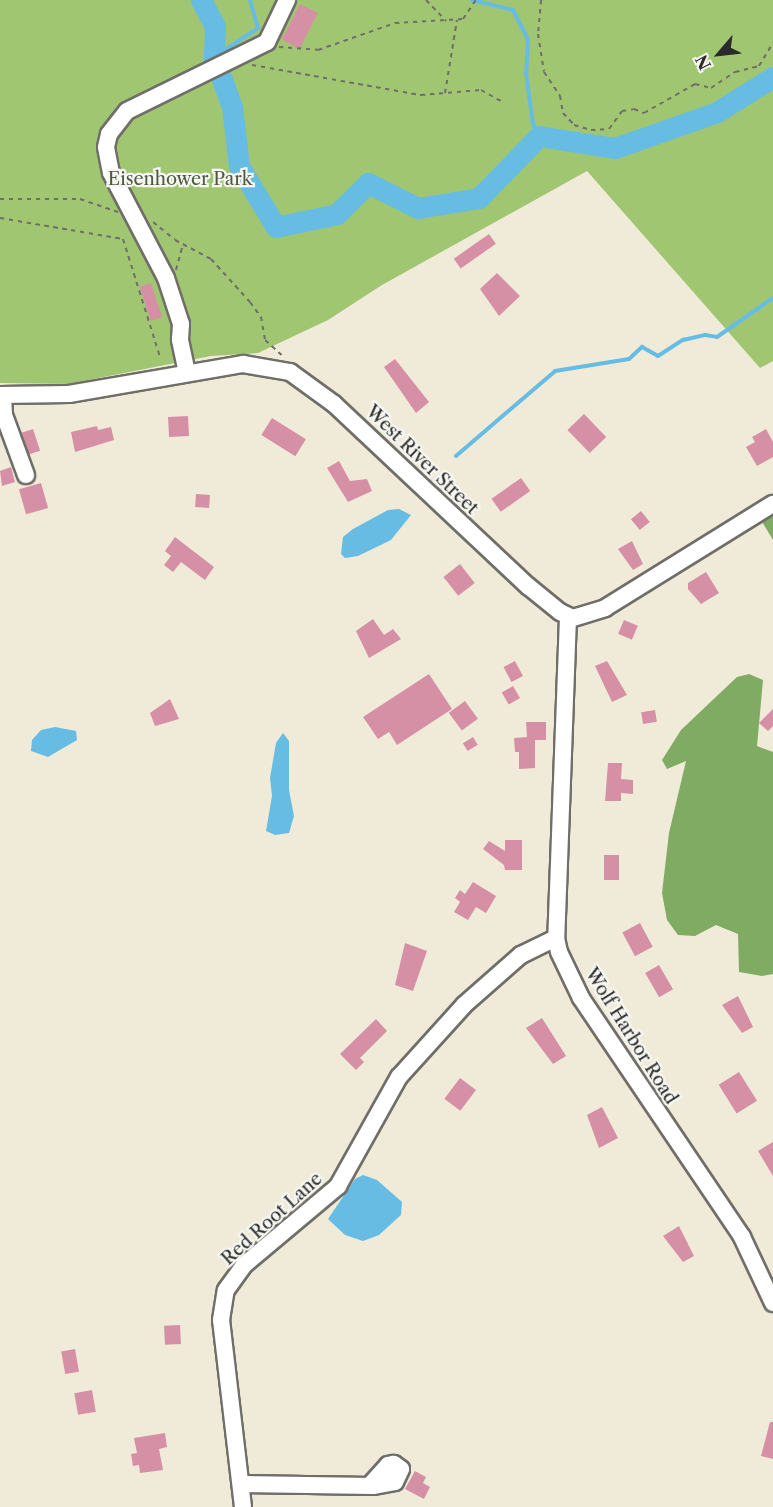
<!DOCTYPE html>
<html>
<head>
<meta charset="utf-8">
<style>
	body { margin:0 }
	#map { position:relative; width:773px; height:1507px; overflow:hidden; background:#f0ebd8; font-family:"Libre Caslon Text",serif }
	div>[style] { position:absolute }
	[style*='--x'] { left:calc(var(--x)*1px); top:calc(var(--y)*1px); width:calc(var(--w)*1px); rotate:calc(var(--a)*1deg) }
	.green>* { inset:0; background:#a1c671 }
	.forest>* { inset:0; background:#80ab63 }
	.water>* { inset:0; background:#66bce3 }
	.stream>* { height:4px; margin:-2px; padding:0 2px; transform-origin:2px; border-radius:2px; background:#66bce3 }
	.river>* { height:21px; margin:-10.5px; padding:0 10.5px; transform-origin:10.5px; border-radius:10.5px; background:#66bce3 }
	.building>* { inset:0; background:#d690a6; transform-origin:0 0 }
	.path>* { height:2px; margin-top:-1px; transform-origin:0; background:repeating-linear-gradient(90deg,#706e68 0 4.5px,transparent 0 9px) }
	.roads { filter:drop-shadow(2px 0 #706e68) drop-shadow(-2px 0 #706e68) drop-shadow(0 2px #706e68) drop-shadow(0 -2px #706e68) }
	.minor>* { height:16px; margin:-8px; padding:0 8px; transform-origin:8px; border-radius:8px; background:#fff }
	span { translate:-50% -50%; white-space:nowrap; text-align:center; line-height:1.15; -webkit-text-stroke:4.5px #f6f6f2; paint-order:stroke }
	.park-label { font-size:18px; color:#4e5a40 }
	.street-label { font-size:18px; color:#2b2b2b }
	.north { position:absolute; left:689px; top:24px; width:60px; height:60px; -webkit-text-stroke:4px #f6f6f2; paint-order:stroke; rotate:242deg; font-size:16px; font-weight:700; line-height:24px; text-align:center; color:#2b2b2b }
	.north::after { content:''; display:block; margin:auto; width:21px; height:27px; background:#2b2b2b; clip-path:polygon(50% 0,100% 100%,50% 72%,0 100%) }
</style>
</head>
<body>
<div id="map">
	<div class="green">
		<i style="clip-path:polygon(0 0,773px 0,773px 361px,760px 368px,587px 171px,382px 285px,328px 320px,258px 353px,211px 356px,68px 384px,0 383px)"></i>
	</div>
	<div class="forest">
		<i style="clip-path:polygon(773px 513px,773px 540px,761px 520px)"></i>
		<i style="clip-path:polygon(749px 674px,763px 680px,757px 746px,773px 752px,773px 974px,762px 976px,739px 972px,738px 934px,716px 925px,695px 936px,678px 935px,667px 920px,662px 893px,669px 833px,686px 761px,667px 769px,662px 760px,681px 730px,737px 677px)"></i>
	</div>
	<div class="water">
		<i style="clip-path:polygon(399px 509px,411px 515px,391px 540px,358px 556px,345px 558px,341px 554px,343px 537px,353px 529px,388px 510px)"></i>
		<i style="clip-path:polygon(55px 727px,76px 731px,77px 740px,48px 757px,31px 751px,32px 740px,41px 730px)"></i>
		<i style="clip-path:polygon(283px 733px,289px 741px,289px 790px,294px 816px,289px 833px,275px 835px,266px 831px,272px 796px,270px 778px,276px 743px)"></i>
		<i style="clip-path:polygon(363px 1175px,377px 1180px,402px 1202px,401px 1215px,379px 1235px,363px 1241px,345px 1235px,328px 1219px,355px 1179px)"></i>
	</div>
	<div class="stream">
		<i style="--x:472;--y:0;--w:42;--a:13.7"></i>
		<i style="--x:513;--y:10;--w:33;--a:63"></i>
		<i style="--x:528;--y:39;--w:34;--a:93"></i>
		<i style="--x:526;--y:73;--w:51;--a:82.2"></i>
		<i style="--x:533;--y:124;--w:13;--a:63"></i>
		<i style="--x:214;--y:57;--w:53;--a:-33.4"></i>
		<i style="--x:258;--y:28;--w:29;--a:-106"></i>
		<i style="--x:456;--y:456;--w:130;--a:-40.6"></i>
		<i style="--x:555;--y:371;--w:75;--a:-9.2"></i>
		<i style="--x:629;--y:359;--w:18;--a:-43"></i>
		<i style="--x:642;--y:347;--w:18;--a:29"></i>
		<i style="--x:658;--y:356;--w:30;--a:-33"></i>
		<i style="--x:683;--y:340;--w:23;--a:-13"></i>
		<i style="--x:705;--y:335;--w:12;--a:9"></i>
		<i style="--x:717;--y:337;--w:68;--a:-34.9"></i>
	</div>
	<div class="river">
		<i style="--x:201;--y:0;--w:30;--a:62"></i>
		<i style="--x:215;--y:26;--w:31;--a:92"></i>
		<i style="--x:214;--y:57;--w:53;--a:70.2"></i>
		<i style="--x:232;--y:107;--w:59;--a:83.2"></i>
		<i style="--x:239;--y:166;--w:71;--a:58.8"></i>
		<i style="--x:276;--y:227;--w:62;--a:-12"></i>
		<i style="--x:337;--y:214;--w:44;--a:-45"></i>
		<i style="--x:368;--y:183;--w:56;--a:26.6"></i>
		<i style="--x:418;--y:208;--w:62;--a:-9.3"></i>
		<i style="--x:479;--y:198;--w:86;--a:-45.9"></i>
		<i style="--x:539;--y:136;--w:77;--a:9"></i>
		<i style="--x:615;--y:148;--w:108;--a:-19.4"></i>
		<i style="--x:717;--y:112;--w:66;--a:-32"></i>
	</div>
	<div class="building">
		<i style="left:300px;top:4px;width:20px;height:40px;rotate:27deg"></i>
		<i style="left:489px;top:234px;width:12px;height:43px;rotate:55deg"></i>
		<i style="clip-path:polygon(497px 273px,520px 296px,499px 316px,480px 289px)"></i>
		<i style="left:151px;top:283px;width:36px;height:12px;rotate:72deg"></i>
		<i style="clip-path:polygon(395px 359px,429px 402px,416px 413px,384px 367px)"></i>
		<i style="left:584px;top:414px;width:32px;height:23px;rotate:46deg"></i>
		<i style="left:188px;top:416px;width:20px;height:20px;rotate:87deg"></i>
		<i style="left:272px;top:418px;width:40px;height:20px;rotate:32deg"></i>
		<i style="clip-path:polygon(97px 426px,98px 430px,111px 427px,114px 440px,75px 452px,71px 432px)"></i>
		<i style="left:33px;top:429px;width:23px;height:12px;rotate:72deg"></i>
		<i style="clip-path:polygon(766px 429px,773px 442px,773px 457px,757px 466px,746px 447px,755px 442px,752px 437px)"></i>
		<i style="clip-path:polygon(339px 461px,350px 481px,367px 479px,372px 491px,348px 502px,327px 468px)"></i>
		<i style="clip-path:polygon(11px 467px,15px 482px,2px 486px,0 471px)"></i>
		<i style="left:521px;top:478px;width:16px;height:36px;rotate:55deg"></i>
		<i style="left:41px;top:483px;width:26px;height:23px;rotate:74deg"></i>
		<i style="left:196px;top:494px;width:14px;height:13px;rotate:4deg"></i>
		<i style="left:641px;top:511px;width:14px;height:13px;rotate:51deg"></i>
		<i style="clip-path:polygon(175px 537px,214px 567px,205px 580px,181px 562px,173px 572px,164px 565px,171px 556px,165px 551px)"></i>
		<i style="clip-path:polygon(632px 541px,643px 564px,633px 570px,618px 549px)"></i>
		<i style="left:460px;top:564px;width:24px;height:21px;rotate:52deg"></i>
		<i style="clip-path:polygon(706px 572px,719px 593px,701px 604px,688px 589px,688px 583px)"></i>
		<i style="clip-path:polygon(373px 619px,384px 635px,393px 629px,401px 639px,369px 658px,356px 631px)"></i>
		<i style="left:624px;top:620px;width:15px;height:15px;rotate:23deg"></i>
		<i style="left:515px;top:661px;width:17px;height:13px;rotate:62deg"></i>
		<i style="clip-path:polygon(607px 661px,627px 695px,612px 702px,595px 666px)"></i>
		<i style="clip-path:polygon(429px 674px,452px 709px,397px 745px,389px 732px,378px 739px,363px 717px)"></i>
		<i style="left:513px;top:686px;width:14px;height:13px;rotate:60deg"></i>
		<i style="clip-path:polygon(170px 699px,179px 719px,155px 726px,150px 713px)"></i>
		<i style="left:465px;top:701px;width:22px;height:20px;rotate:54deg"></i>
		<i style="clip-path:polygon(773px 709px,773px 726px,768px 731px,759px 723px)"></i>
		<i style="left:655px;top:710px;width:12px;height:14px;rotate:81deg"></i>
		<i style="clip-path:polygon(526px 722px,546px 722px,546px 740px,535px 740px,535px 768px,519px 769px,519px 752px,515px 752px,514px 738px,527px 737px)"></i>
		<i style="left:473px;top:737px;width:9px;height:12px;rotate:58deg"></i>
		<i style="clip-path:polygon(608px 763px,622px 763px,621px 779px,633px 780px,633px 794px,621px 793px,621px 801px,605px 801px)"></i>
		<i style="clip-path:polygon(505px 840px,522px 840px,522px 870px,505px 870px,504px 865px,483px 849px,489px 841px,505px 851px)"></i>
		<i style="left:604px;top:855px;width:15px;height:25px"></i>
		<i style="clip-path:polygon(473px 882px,496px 896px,486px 913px,476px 907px,468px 920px,454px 912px,460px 902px,455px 898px,460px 890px,465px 894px)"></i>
		<i style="left:640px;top:923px;width:27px;height:20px;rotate:62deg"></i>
		<i style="clip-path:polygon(405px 943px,427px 951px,413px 991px,395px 985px)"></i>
		<i style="left:659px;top:965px;width:28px;height:16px;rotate:60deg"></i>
		<i style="clip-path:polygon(738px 996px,753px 1027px,742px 1033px,722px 1005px)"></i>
		<i style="clip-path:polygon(542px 1018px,566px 1056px,553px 1064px,526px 1028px)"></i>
		<i style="clip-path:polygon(376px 1019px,387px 1031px,360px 1058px,364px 1062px,356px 1070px,340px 1054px)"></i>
		<i style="left:739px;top:1072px;width:34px;height:24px;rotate:58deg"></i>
		<i style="left:460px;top:1078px;width:20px;height:26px;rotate:37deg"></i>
		<i style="clip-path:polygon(602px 1107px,618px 1138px,599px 1148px,587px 1115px)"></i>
		<i style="clip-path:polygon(773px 1142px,773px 1176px,758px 1151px)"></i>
		<i style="clip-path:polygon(679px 1226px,694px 1256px,683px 1262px,663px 1236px)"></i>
		<i style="left:180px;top:1325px;width:19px;height:16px;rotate:87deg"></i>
		<i style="left:75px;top:1349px;width:23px;height:14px;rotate:80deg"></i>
		<i style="left:92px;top:1390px;width:22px;height:18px;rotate:80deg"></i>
		<i style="clip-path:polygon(770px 1422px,773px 1422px,773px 1459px,761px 1456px)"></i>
		<i style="clip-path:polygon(165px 1433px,167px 1447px,159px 1449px,163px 1470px,140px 1473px,139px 1465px,133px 1466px,131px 1454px,137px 1453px,134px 1438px)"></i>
		<i style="clip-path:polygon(415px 1471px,426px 1477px,423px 1483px,430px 1487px,424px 1499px,405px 1489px)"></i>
	</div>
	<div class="path">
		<i style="--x:426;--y:0;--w:29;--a:46"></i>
		<i style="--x:541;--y:0;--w:34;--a:95"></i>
		<i style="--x:538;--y:34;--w:38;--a:81"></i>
		<i style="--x:544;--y:72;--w:29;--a:56"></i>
		<i style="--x:560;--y:96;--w:17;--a:80"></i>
		<i style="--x:563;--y:113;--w:16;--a:47"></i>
		<i style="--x:574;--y:125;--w:18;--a:16"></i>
		<i style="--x:591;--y:130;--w:18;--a:-3"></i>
		<i style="--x:609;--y:129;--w:22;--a:-54"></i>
		<i style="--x:622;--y:111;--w:12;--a:-9"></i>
		<i style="--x:634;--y:109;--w:11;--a:22"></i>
		<i style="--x:644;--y:113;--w:59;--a:-29.6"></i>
		<i style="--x:695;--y:84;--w:16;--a:14"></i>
		<i style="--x:711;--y:88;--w:29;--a:-34"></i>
		<i style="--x:735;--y:72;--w:25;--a:-14"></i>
		<i style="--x:759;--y:66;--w:27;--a:-59"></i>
		<i style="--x:279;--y:47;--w:39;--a:4"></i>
		<i style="--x:318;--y:50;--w:82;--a:-19.3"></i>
		<i style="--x:395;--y:23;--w:68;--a:-3.4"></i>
		<i style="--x:463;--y:19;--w:23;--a:-56"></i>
		<i style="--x:252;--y:65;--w:172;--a:10.1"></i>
		<i style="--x:421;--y:95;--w:60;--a:-4.8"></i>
		<i style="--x:481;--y:90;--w:25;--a:29"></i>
		<i style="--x:445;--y:93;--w:74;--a:-80.7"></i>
		<i style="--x:0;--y:199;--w:80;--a:0"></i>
		<i style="--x:80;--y:199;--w:40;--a:18.9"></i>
		<i style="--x:0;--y:218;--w:125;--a:9.7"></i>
		<i style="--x:123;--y:239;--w:124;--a:72.6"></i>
		<i style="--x:153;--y:222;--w:28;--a:39"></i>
		<i style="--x:175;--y:240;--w:41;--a:27.8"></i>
		<i style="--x:211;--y:259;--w:58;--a:47.8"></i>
		<i style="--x:250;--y:302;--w:19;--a:54"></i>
		<i style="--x:261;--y:317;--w:23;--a:80"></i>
		<i style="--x:265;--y:340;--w:25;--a:42"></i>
		<i style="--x:176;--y:270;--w:27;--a:-75"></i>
	</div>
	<div class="roads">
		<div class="minor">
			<i style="--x:187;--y:373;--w:35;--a:-102"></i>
			<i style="--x:180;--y:339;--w:15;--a:-86"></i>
			<i style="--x:181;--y:324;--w:48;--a:-108.1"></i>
			<i style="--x:166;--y:278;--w:119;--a:-117.6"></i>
			<i style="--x:111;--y:173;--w:26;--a:-101"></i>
			<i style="--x:106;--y:147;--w:13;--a:-77"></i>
			<i style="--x:109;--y:134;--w:29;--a:-52"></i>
			<i style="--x:127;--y:111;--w:156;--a:-26.2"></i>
			<i style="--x:267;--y:42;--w:47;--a:-64.5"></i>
			<i style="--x:0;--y:395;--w:69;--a:-0.8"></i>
			<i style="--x:69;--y:394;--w:177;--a:-9.8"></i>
			<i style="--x:243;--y:364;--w:48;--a:9.7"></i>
			<i style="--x:290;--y:372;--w:54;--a:36"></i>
			<i style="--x:334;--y:404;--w:266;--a:43.2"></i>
			<i style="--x:528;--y:586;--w:41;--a:39.1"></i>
			<i style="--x:560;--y:612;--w:14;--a:25"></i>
			<i style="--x:573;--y:618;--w:34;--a:-17"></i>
			<i style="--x:605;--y:608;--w:198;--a:-31.8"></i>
			<i style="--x:3;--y:396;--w:19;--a:87"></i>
			<i style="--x:4;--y:415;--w:64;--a:69.9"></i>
			<i style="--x:568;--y:617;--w:321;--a:92.1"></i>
			<i style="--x:556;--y:938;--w:14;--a:78"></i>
			<i style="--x:559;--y:952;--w:51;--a:64.4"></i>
			<i style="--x:581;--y:998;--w:288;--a:56"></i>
			<i style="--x:742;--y:1237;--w:73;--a:64.8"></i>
			<i style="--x:241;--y:1484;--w:132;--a:0.9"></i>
			<i style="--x:373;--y:1486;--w:22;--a:-10"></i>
			<i style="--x:395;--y:1482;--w:14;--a:-65"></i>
			<i style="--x:401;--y:1469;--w:9;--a:-144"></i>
			<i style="--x:394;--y:1464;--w:6;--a:171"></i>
			<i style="--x:388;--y:1465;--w:27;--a:132"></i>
			<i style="--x:243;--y:1507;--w:188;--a:-96.7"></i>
			<i style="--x:221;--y:1320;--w:30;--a:-81"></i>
			<i style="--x:226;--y:1290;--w:31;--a:-54"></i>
			<i style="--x:244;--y:1265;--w:123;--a:-40"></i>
			<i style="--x:338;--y:1186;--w:125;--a:-60.8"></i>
			<i style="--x:399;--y:1077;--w:97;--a:-47.9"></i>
			<i style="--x:464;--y:1005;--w:76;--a:-41.3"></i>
			<i style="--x:521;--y:955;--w:39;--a:-26"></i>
		</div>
	</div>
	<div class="park-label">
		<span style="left:180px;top:179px">Eisenhower Park</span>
	</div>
	<div class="street-label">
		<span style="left:422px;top:460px;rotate:44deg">West River Street</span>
		<span style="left:631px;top:1036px;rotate:58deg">Wolf Harbor Road</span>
		<span style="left:272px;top:1219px;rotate:-42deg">Red Root Lane</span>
	</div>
	<div class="north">N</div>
</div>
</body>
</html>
